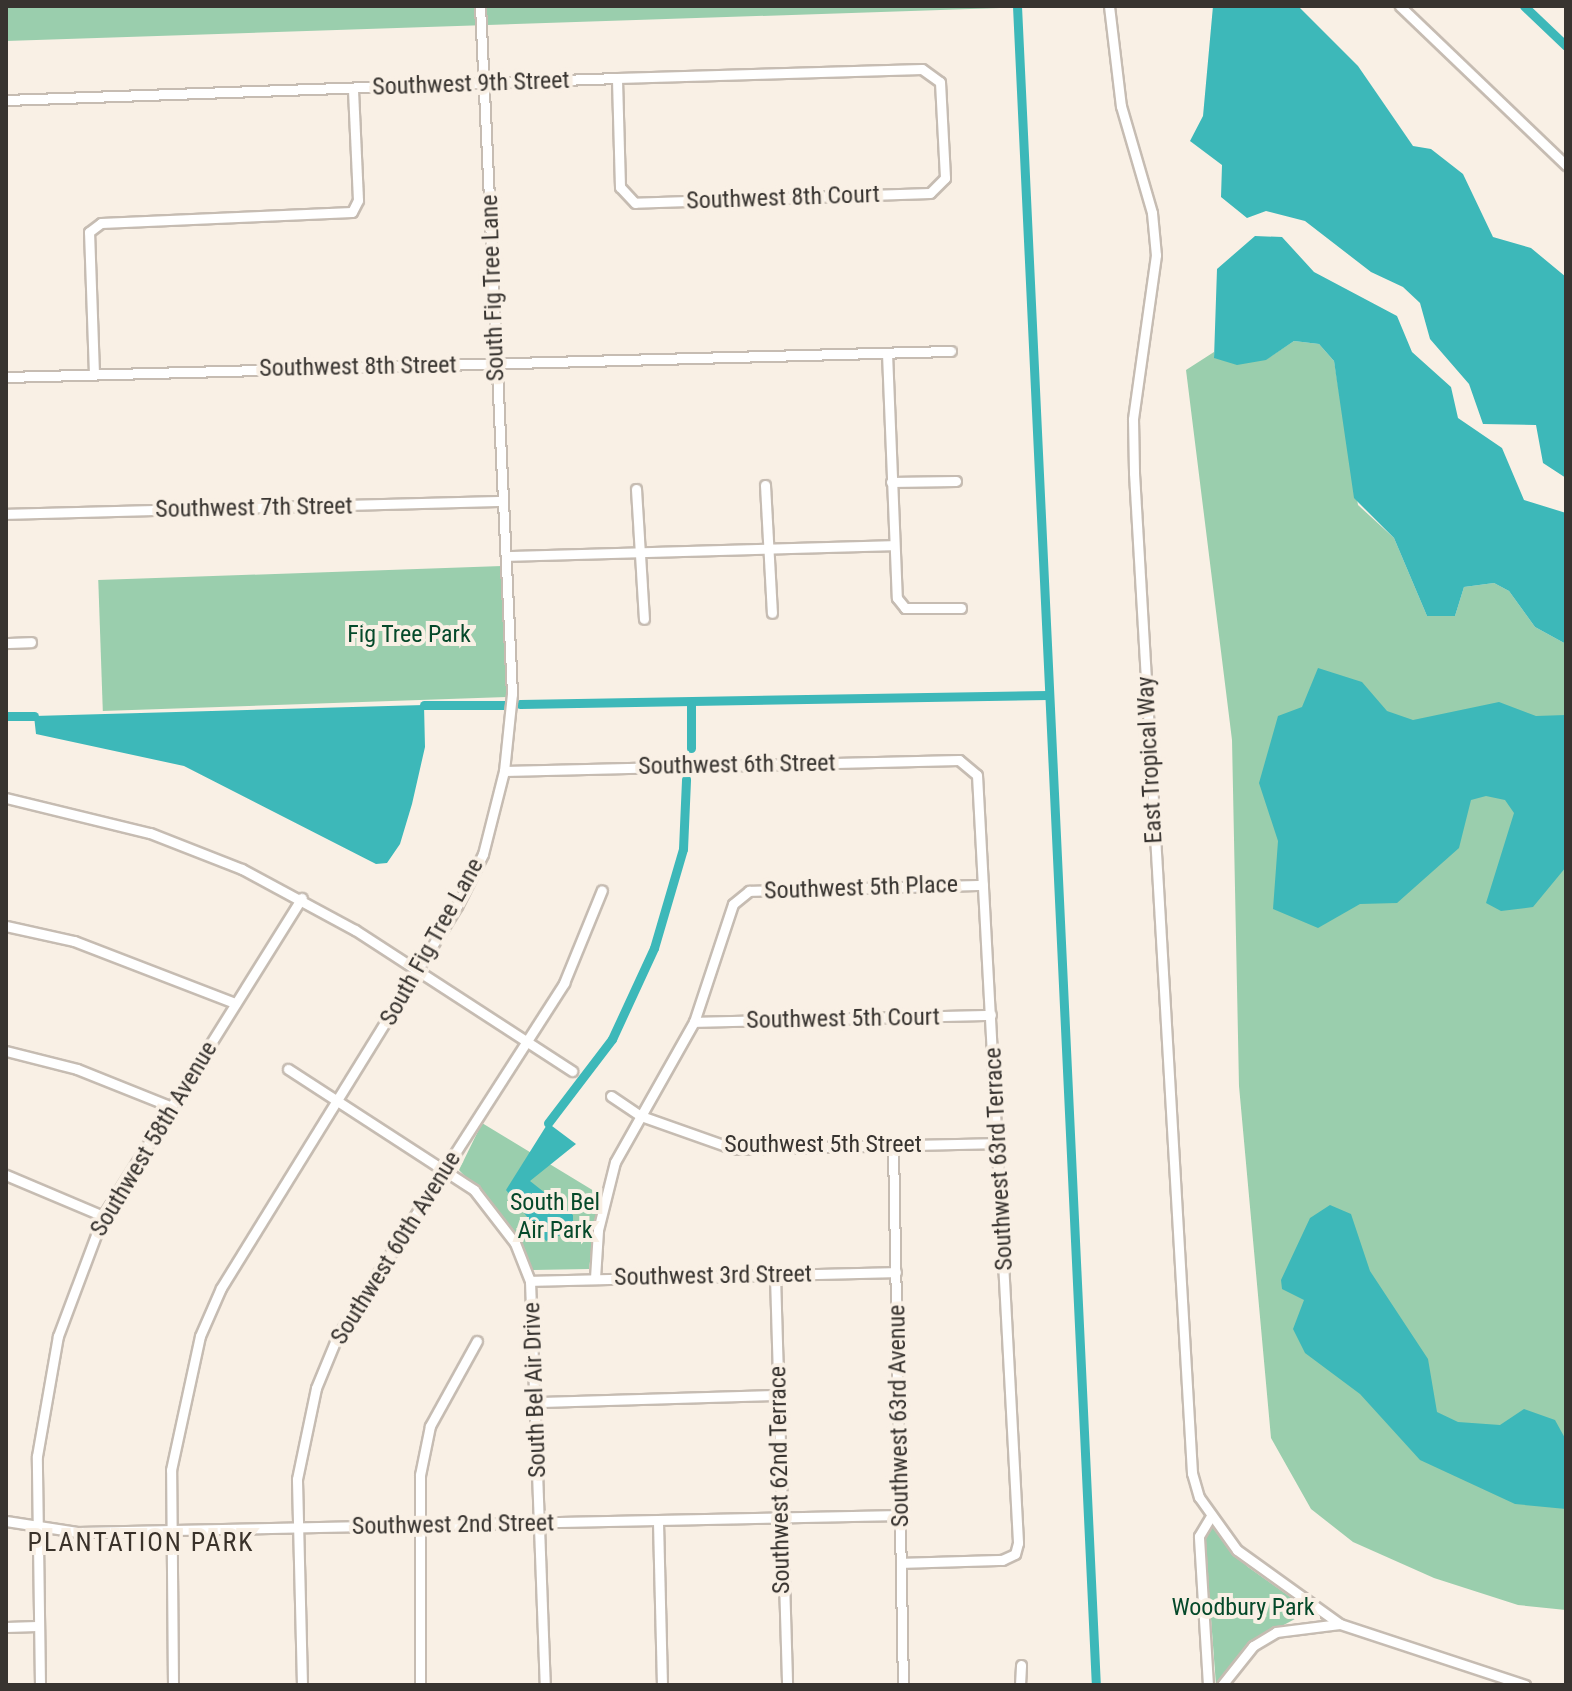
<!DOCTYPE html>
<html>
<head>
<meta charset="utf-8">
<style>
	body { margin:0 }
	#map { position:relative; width:1572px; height:1691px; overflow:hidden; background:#f9f0e5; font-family:"Roboto Condensed",sans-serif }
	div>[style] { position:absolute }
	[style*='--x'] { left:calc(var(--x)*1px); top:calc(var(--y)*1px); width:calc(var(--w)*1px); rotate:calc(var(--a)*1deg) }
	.green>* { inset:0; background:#9acead; transform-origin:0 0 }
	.water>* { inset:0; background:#3db8b9 }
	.canal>* { height:9px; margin:-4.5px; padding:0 4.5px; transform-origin:4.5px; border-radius:4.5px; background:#3db8b9 }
	.roads { filter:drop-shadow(2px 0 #c6bcb2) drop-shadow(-2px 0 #c6bcb2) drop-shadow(0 2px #c6bcb2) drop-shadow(0 -2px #c6bcb2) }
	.street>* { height:9px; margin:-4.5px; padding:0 4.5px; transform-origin:4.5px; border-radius:4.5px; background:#fff }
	span { translate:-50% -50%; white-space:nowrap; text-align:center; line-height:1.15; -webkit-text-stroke:8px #f9f0e5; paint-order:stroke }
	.street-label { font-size:24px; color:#383430 }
	.park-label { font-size:24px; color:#05492a }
	.neighbourhood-label { font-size:26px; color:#3a322a; letter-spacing:2px }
	.frame { position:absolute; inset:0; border:8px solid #383430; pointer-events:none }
</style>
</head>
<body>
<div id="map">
	<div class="green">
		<i style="clip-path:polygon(6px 6px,1000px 6px,1000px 8px,6px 41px)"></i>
		<i style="clip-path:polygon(1294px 341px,1319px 344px,1334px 361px,1358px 505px,1394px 538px,1427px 616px,1455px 616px,1464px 587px,1494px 583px,1509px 591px,1535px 627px,1566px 644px,1566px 1610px,1518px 1605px,1434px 1578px,1353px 1542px,1311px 1509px,1271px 1438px,1239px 1086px,1232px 740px,1186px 370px,1214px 352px,1214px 358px,1265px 360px)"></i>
		<i style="left:502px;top:566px;width:131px;height:404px;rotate:88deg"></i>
		<i style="clip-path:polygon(482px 1123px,599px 1194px,589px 1269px,533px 1270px,497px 1210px,459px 1170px)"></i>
		<i style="clip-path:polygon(1210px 1523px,1248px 1567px,1310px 1611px,1250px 1643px,1216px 1685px,1205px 1539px)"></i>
	</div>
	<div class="water">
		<i style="clip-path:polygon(1213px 6px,1298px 6px,1358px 66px,1413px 146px,1431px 149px,1463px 174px,1493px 237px,1531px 248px,1566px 277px,1566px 478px,1543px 463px,1536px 425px,1483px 424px,1469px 384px,1430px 339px,1420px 303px,1403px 287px,1371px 272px,1305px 221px,1266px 211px,1247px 218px,1221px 197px,1222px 165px,1190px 141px,1203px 116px)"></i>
		<i style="clip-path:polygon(1255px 236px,1282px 237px,1314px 272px,1397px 316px,1412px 352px,1451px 387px,1458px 418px,1502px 448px,1524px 500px,1566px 513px,1566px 644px,1535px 627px,1509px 591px,1494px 583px,1464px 587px,1455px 616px,1427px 616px,1394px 538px,1354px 498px,1334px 361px,1319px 344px,1294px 341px,1266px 360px,1237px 365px,1214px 358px,1217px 269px)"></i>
		<i style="clip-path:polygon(1318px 668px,1362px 682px,1387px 711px,1413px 720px,1499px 702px,1536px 716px,1566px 715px,1566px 867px,1533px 907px,1501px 911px,1486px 903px,1514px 813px,1505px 800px,1486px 796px,1471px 800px,1459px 848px,1397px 903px,1360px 904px,1318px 928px,1273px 909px,1278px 841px,1259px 783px,1278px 716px,1302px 707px)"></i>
		<i style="clip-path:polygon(424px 705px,425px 747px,412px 804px,400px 844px,387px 863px,376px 864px,184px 766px,36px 734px,34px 716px)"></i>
		<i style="clip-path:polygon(548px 1123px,576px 1144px,530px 1181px,573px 1215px,573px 1230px,546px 1241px,506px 1190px)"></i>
		<i style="clip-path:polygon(1330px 1205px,1351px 1214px,1370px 1271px,1428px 1359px,1437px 1412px,1458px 1422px,1500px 1425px,1524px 1409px,1555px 1420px,1566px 1440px,1566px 1509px,1515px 1504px,1420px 1460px,1360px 1394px,1305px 1353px,1293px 1329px,1304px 1300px,1282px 1289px,1281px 1280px,1310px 1218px)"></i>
	</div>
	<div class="canal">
		<i style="--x:1017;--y:6;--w:1681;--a:87.31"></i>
		<i style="--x:1524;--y:6;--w:58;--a:43.6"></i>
		<i style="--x:520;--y:704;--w:528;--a:-0.98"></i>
		<i style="--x:424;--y:705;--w:80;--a:0"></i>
		<i style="--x:6;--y:716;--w:28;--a:0"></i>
		<i style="--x:691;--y:748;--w:43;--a:-90"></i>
		<i style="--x:548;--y:1123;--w:106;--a:-52.7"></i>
		<i style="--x:612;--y:1039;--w:100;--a:-65.2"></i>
		<i style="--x:654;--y:948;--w:103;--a:-73.7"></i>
		<i style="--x:683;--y:849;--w:70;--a:-87.5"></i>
	</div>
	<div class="roads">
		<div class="street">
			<i style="--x:1109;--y:6;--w:101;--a:83.2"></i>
			<i style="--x:1121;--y:106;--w:111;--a:73.8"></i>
			<i style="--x:1152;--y:213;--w:42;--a:84.6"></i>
			<i style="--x:1156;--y:255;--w:166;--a:98"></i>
			<i style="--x:1133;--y:419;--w:54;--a:88.9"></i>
			<i style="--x:1134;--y:473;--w:1002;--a:86.68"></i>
			<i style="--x:1192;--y:1473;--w:25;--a:74"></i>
			<i style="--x:1199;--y:1497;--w:65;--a:54.4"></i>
			<i style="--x:1237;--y:1550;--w:127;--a:35.7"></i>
			<i style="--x:1340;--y:1624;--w:195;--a:18.2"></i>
			<i style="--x:1400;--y:6;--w:230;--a:43.8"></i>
			<i style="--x:6;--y:100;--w:611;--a:-2.06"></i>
			<i style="--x:617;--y:78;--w:305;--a:-1.7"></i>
			<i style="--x:922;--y:69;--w:22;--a:36"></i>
			<i style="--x:940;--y:82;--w:96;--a:87"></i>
			<i style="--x:945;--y:178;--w:21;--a:135"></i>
			<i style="--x:930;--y:193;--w:295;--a:178.1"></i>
			<i style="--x:635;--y:203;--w:22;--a:-133"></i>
			<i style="--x:620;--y:187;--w:109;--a:-91.6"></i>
			<i style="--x:887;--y:353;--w:245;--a:87.7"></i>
			<i style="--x:897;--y:598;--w:13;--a:51"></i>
			<i style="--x:905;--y:608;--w:56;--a:0"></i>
			<i style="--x:94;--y:374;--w:142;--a:-92"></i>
			<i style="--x:89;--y:232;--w:15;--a:-37"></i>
			<i style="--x:101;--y:223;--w:251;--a:-2.5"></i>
			<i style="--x:352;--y:212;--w:13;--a:-63"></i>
			<i style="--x:358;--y:200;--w:111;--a:-92.6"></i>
			<i style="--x:6;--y:377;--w:945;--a:-1.58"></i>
			<i style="--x:891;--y:482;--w:65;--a:-0.9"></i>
			<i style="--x:765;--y:485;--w:128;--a:86.9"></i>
			<i style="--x:636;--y:489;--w:130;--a:86.5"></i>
			<i style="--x:6;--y:514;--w:497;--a:-1.5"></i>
			<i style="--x:507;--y:556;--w:387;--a:-1.6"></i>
			<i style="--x:6;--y:643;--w:25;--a:-2"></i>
			<i style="--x:504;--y:771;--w:455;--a:-1.4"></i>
			<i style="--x:959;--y:760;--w:23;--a:40"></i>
			<i style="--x:977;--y:775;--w:769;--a:86.94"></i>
			<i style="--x:1018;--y:1543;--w:11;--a:105"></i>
			<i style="--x:1015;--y:1554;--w:14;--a:155"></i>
			<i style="--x:1002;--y:1560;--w:100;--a:178.3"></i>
			<i style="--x:6;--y:798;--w:148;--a:13.7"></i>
			<i style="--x:150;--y:833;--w:99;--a:21.4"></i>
			<i style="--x:242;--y:869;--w:128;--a:28.4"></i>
			<i style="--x:355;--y:930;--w:259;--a:33"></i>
			<i style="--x:6;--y:926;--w:70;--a:12.4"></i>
			<i style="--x:74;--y:941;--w:173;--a:21.1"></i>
			<i style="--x:694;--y:1022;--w:297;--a:-1.4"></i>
			<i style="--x:6;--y:1051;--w:73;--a:14.2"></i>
			<i style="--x:77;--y:1069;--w:102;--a:21.8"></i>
			<i style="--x:288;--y:1069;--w:222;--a:33"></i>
			<i style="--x:474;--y:1190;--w:67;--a:52.3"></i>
			<i style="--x:515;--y:1243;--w:41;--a:68.5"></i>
			<i style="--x:530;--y:1281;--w:404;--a:87.9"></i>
			<i style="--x:611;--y:1096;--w:36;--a:34"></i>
			<i style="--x:641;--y:1116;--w:99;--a:19.5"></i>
			<i style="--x:734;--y:1149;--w:264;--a:-1.3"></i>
			<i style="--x:893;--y:1146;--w:539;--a:88.94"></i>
			<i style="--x:6;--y:1175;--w:105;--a:22.9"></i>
			<i style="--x:775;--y:1276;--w:409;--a:88.3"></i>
			<i style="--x:595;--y:1278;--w:48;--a:-86.4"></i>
			<i style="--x:598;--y:1230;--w:70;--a:-76"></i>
			<i style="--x:615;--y:1162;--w:161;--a:-60.6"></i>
			<i style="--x:694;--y:1022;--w:124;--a:-71.7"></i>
			<i style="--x:733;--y:904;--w:21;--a:-39"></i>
			<i style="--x:749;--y:891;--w:234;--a:-1.5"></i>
			<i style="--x:530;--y:1281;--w:366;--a:-1.4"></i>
			<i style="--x:537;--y:1402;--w:241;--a:-1.7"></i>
			<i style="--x:6;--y:1521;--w:72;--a:8.8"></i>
			<i style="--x:77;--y:1532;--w:824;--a:-1.18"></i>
			<i style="--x:658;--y:1522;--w:163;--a:88.6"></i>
			<i style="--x:6;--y:1627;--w:31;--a:-2"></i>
			<i style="--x:40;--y:1685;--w:229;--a:-90.8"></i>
			<i style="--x:37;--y:1456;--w:122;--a:-80.1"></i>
			<i style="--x:58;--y:1336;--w:128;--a:-69.4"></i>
			<i style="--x:103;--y:1216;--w:375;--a:-58"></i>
			<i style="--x:173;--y:1685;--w:215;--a:-90.5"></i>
			<i style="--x:171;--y:1470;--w:137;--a:-77.8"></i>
			<i style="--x:200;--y:1336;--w:52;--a:-66.4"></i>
			<i style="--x:221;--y:1288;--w:449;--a:-58.3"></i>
			<i style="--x:457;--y:906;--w:58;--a:-63.4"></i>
			<i style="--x:483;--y:854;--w:86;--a:-75.8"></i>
			<i style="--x:504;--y:771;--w:77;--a:-84.1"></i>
			<i style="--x:512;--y:694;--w:689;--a:-92.66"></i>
			<i style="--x:302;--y:1685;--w:206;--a:-91.4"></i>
			<i style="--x:297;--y:1479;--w:93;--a:-78.2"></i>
			<i style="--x:316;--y:1388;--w:55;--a:-67.6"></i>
			<i style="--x:337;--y:1337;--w:421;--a:-57.3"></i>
			<i style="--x:564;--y:983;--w:100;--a:-67.8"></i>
			<i style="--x:420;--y:1685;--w:210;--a:-90"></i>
			<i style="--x:420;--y:1475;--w:50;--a:-78.5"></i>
			<i style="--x:430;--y:1426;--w:97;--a:-61.1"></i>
			<i style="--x:1020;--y:1685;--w:20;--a:-87"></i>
			<i style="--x:1208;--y:1685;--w:149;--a:-93.5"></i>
			<i style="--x:1199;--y:1536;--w:23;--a:-59"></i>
			<i style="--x:1222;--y:1685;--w:50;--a:-51.5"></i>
			<i style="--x:1253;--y:1646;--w:27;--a:-31"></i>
			<i style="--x:1276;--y:1632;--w:64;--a:-7.1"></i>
		</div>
	</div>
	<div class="street-label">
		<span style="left:471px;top:84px;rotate:-2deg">Southwest 9th Street</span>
		<span style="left:783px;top:198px;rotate:-2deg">Southwest 8th Court</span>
		<span style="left:493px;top:288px;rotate:-92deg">South Fig Tree Lane</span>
		<span style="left:358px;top:367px;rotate:-1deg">Southwest 8th Street</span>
		<span style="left:254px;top:508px;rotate:-1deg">Southwest 7th Street</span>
		<span style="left:1150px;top:760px;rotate:-93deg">East Tropical Way</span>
		<span style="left:737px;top:765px;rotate:-1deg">Southwest 6th Street</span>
		<span style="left:861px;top:888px;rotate:-2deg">Southwest 5th Place</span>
		<span style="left:432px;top:942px;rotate:-61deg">South Fig Tree Lane</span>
		<span style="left:843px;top:1019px;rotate:-1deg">Southwest 5th Court</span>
		<span style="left:154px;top:1139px;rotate:-59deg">Southwest 58th Avenue</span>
		<span style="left:823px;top:1145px">Southwest 5th Street</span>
		<span style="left:999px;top:1159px;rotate:-93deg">Southwest 63rd Terrace</span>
		<span style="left:396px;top:1248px;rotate:-58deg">Southwest 60th Avenue</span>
		<span style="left:713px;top:1276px;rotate:-1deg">Southwest 3rd Street</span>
		<span style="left:535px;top:1390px;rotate:-92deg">South Bel Air Drive</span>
		<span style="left:899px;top:1416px;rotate:-91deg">Southwest 63rd Avenue</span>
		<span style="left:780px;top:1480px;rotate:-91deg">Southwest 62nd Terrace</span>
		<span style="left:453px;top:1525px;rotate:-1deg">Southwest 2nd Street</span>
	</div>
	<div class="park-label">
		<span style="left:409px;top:635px">Fig Tree Park</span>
		<span style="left:555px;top:1217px">South Bel<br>Air Park</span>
		<span style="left:1243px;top:1608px">Woodbury Park</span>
	</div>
	<div class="neighbourhood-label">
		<span style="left:141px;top:1543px">PLANTATION PARK</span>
	</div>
	<div class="frame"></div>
</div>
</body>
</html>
